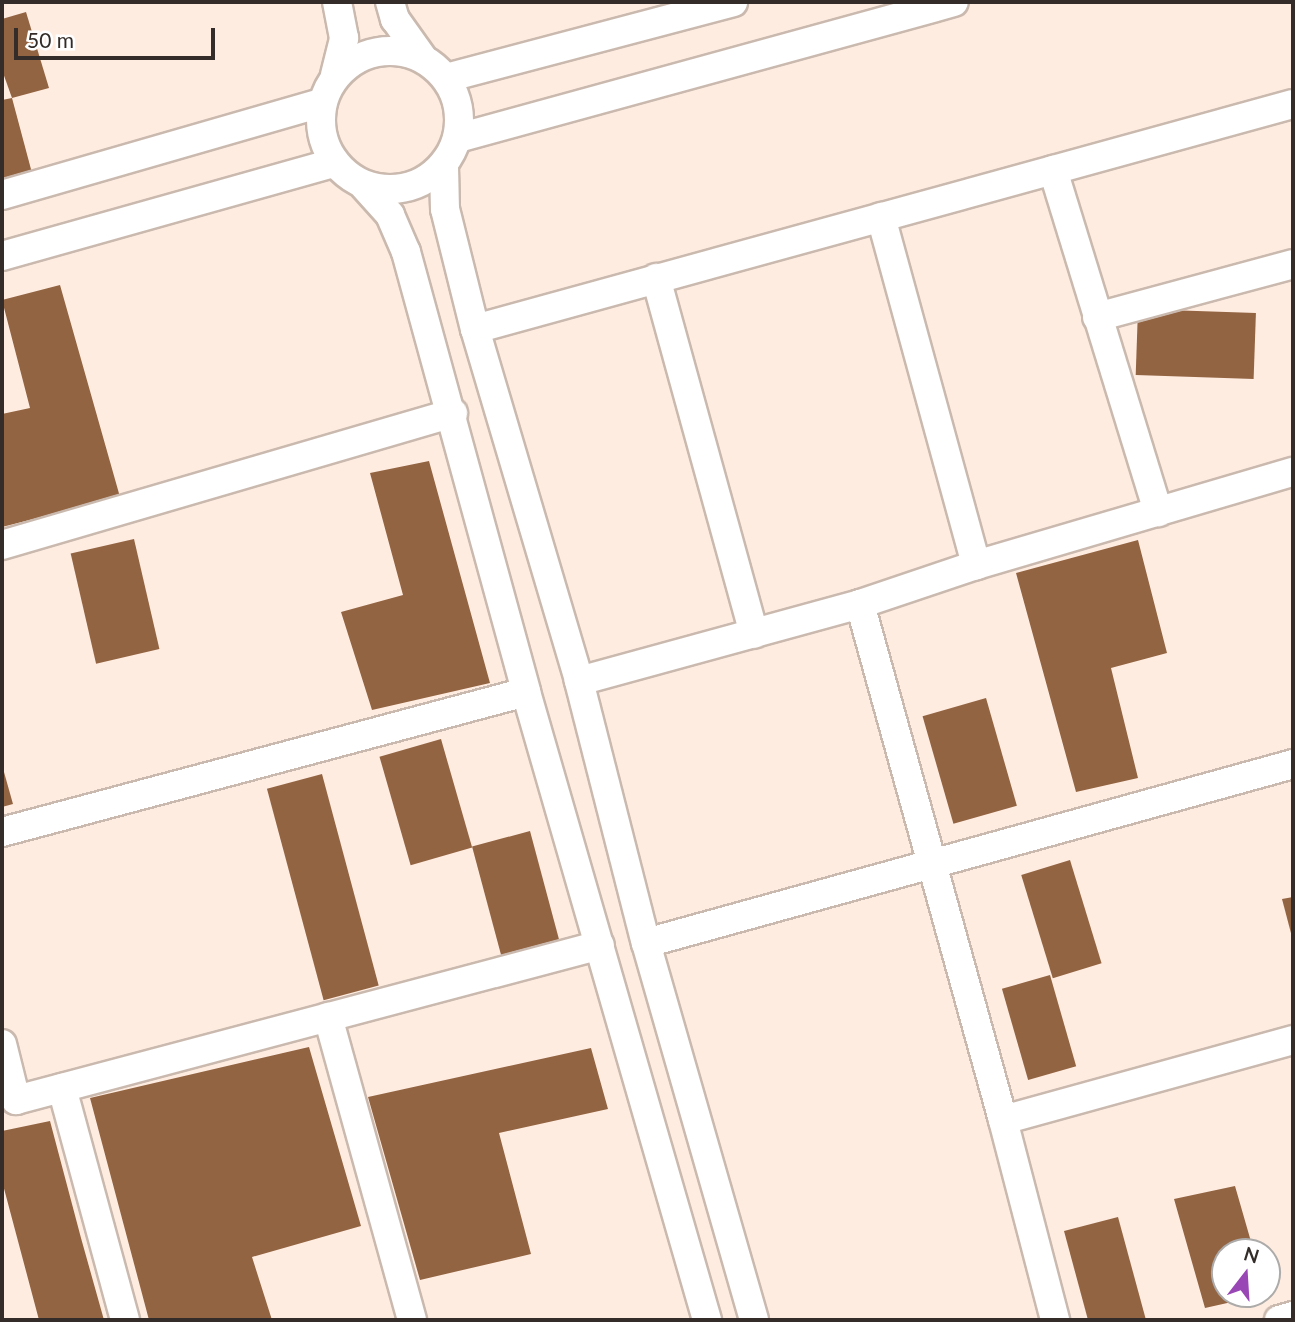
<!DOCTYPE html>
<html>
<head>
<meta charset="utf-8">
<style>
	body { margin:0 }
	#map { position:relative; width:1295px; height:1322px; overflow:hidden; background:#ffece1; font-family:Lato,sans-serif }
	div>[style] { position:absolute }
	[style*='--x'] { left:calc(var(--x)*1px); top:calc(var(--y)*1px); width:calc(var(--w)*1px); rotate:calc(var(--a)*1deg) }
	.building>* { inset:0; background:#936442; transform-origin:0 0 }
	.roads { filter:drop-shadow(2px 0 #cab9ae) drop-shadow(-2px 0 #cab9ae) drop-shadow(0 2px #cab9ae) drop-shadow(0 -2px #cab9ae) }
	.minor>* { height:28px; margin:-14px; padding:0 14px; transform-origin:14px; border-radius:14px; background:#fff }
	.minor>.ring { margin:-14px; padding:0; box-sizing:content-box; background:none; border:28px solid #fff; border-radius:50% }
	span { translate:-50% -50%; white-space:nowrap; text-align:center; line-height:1.15; -webkit-text-stroke:7px #fff; paint-order:stroke }
	.frame { position:absolute; inset:0; border:4px solid #332c28; pointer-events:none }
	.north { position:absolute; left:1211px; top:1238px; width:70px; height:70px; box-sizing:border-box; background:#fff; border:2px solid #adaba9; border-radius:50%; rotate:17deg; font-size:19px; font-weight:700; line-height:28px; text-align:center; color:#332c28 }
	.north::after { content:''; display:block; margin:auto; width:24px; height:32px; background:#9a47b6; clip-path:polygon(50% 0,100% 100%,50% 72%,0 100%) }
	.scale { position:absolute; left:14px; top:28px; width:201px; height:32px; box-sizing:border-box; border:4px solid #332c28; border-top:0; padding-left:9px; font-size:21px; line-height:24px; white-space:nowrap; color:#332c28; -webkit-text-stroke:5px #fff; paint-order:stroke }
</style>
</head>
<body>
<div id="map">
	<div class="building">
		<i style="clip-path:polygon(26px 12px,49px 88px,12px 98px,2px 70px,2px 19px)"></i>
		<i style="clip-path:polygon(12px 98px,32px 173px,2px 183px,2px 100px)"></i>
		<i style="clip-path:polygon(60px 285px,120px 497px,2px 527px,2px 414px,30px 408px,2px 300px)"></i>
		<i style="left:1138px;top:309px;width:118px;height:66px;rotate:2deg"></i>
		<i style="clip-path:polygon(429px 461px,490px 683px,372px 710px,341px 612px,403px 595px,370px 473px)"></i>
		<i style="left:134px;top:539px;width:113px;height:65px;rotate:77deg"></i>
		<i style="clip-path:polygon(1138px 540px,1167px 653px,1111px 668px,1138px 778px,1076px 792px,1016px 573px)"></i>
		<i style="left:986px;top:698px;width:112px;height:66px;rotate:74deg"></i>
		<i style="left:441px;top:739px;width:113px;height:64px;rotate:74deg"></i>
		<i style="clip-path:polygon(2px 765px,13px 804px,2px 807px)"></i>
		<i style="left:322px;top:774px;width:219px;height:57px;rotate:75deg"></i>
		<i style="left:530px;top:831px;width:113px;height:60px;rotate:75deg"></i>
		<i style="left:1070px;top:860px;width:108px;height:51px;rotate:73deg"></i>
		<i style="clip-path:polygon(1293px 897px,1293px 937px,1292px 937px,1282px 899px)"></i>
		<i style="left:1050px;top:975px;width:95px;height:50px;rotate:74deg"></i>
		<i style="clip-path:polygon(309px 1047px,361px 1226px,252px 1257px,272px 1320px,149px 1320px,90px 1098px)"></i>
		<i style="clip-path:polygon(591px 1048px,608px 1109px,499px 1133px,531px 1254px,420px 1280px,368px 1097px)"></i>
		<i style="clip-path:polygon(50px 1121px,81px 1238px,104px 1320px,39px 1320px,2px 1181px,2px 1131px)"></i>
		<i style="clip-path:polygon(1235px 1186px,1254px 1252px,1225px 1252px,1225px 1294px,1263px 1295px,1205px 1308px,1174px 1199px)"></i>
		<i style="clip-path:polygon(1118px 1217px,1146px 1320px,1088px 1320px,1064px 1231px)"></i>
	</div>
	<div class="roads">
		<div class="minor">
			<i style="--x:390;--y:2;--w:18;--a:74"></i>
			<i style="--x:395;--y:19;--w:47;--a:54.6"></i>
			<i class="ring" style="left:321px;top:51px;width:110px;height:110px"></i>
			<i style="--x:335;--y:75;--w:38;--a:-76"></i>
			<i style="--x:344;--y:38;--w:37;--a:-101"></i>
			<i style="--x:446;--y:78;--w:297;--a:-14.8"></i>
			<i style="--x:458;--y:138;--w:514;--a:-15.33"></i>
			<i style="--x:444;--y:166;--w:43;--a:88.7"></i>
			<i style="--x:445;--y:209;--w:124;--a:76"></i>
			<i style="--x:475;--y:329;--w:367;--a:73.5"></i>
			<i style="--x:579;--y:681;--w:270;--a:75.7"></i>
			<i style="--x:646;--y:943;--w:392;--a:74"></i>
			<i style="--x:1053;--y:170;--w:358;--a:72.9"></i>
			<i style="--x:364;--y:186;--w:39;--a:48"></i>
			<i style="--x:390;--y:215;--w:40;--a:66.6"></i>
			<i style="--x:406;--y:252;--w:456;--a:74.7"></i>
			<i style="--x:526;--y:692;--w:654;--a:73.92"></i>
			<i style="--x:2;--y:195;--w:332;--a:-16.1"></i>
			<i style="--x:881;--y:217;--w:361;--a:74.7"></i>
			<i style="--x:2;--y:256;--w:344;--a:-15.7"></i>
			<i style="--x:656;--y:278;--w:369;--a:74.6"></i>
			<i style="--x:1097;--y:317;--w:203;--a:-15.1"></i>
			<i style="--x:475;--y:329;--w:848;--a:-15.38"></i>
			<i style="--x:2;--y:545;--w:470;--a:-16.3"></i>
			<i style="--x:860;--y:604;--w:535;--a:74.51"></i>
			<i style="--x:1003;--y:1120;--w:301;--a:-15.4"></i>
			<i style="--x:579;--y:681;--w:291;--a:-15.3"></i>
			<i style="--x:860;--y:604;--w:122;--a:-18.6"></i>
			<i style="--x:976;--y:565;--w:330;--a:-16.4"></i>
			<i style="--x:2;--y:832;--w:542;--a:-14.96"></i>
			<i style="--x:646;--y:943;--w:671;--a:-15.46"></i>
			<i style="--x:328;--y:1017;--w:314;--a:74.5"></i>
			<i style="--x:2;--y:1044;--w:58;--a:76"></i>
			<i style="--x:16;--y:1100;--w:604;--a:-14.86"></i>
			<i style="--x:62;--y:1088;--w:240;--a:74.8"></i>
			<i style="--x:1003;--y:1120;--w:207;--a:75.4"></i>
			<i style="--x:1279;--y:1320;--w:15;--a:-16"></i>
		</div>
	</div>
	<div class="frame"></div>
	<div class="north">N</div>
	<div class="scale">50 m</div>
</div>
</body>
</html>
